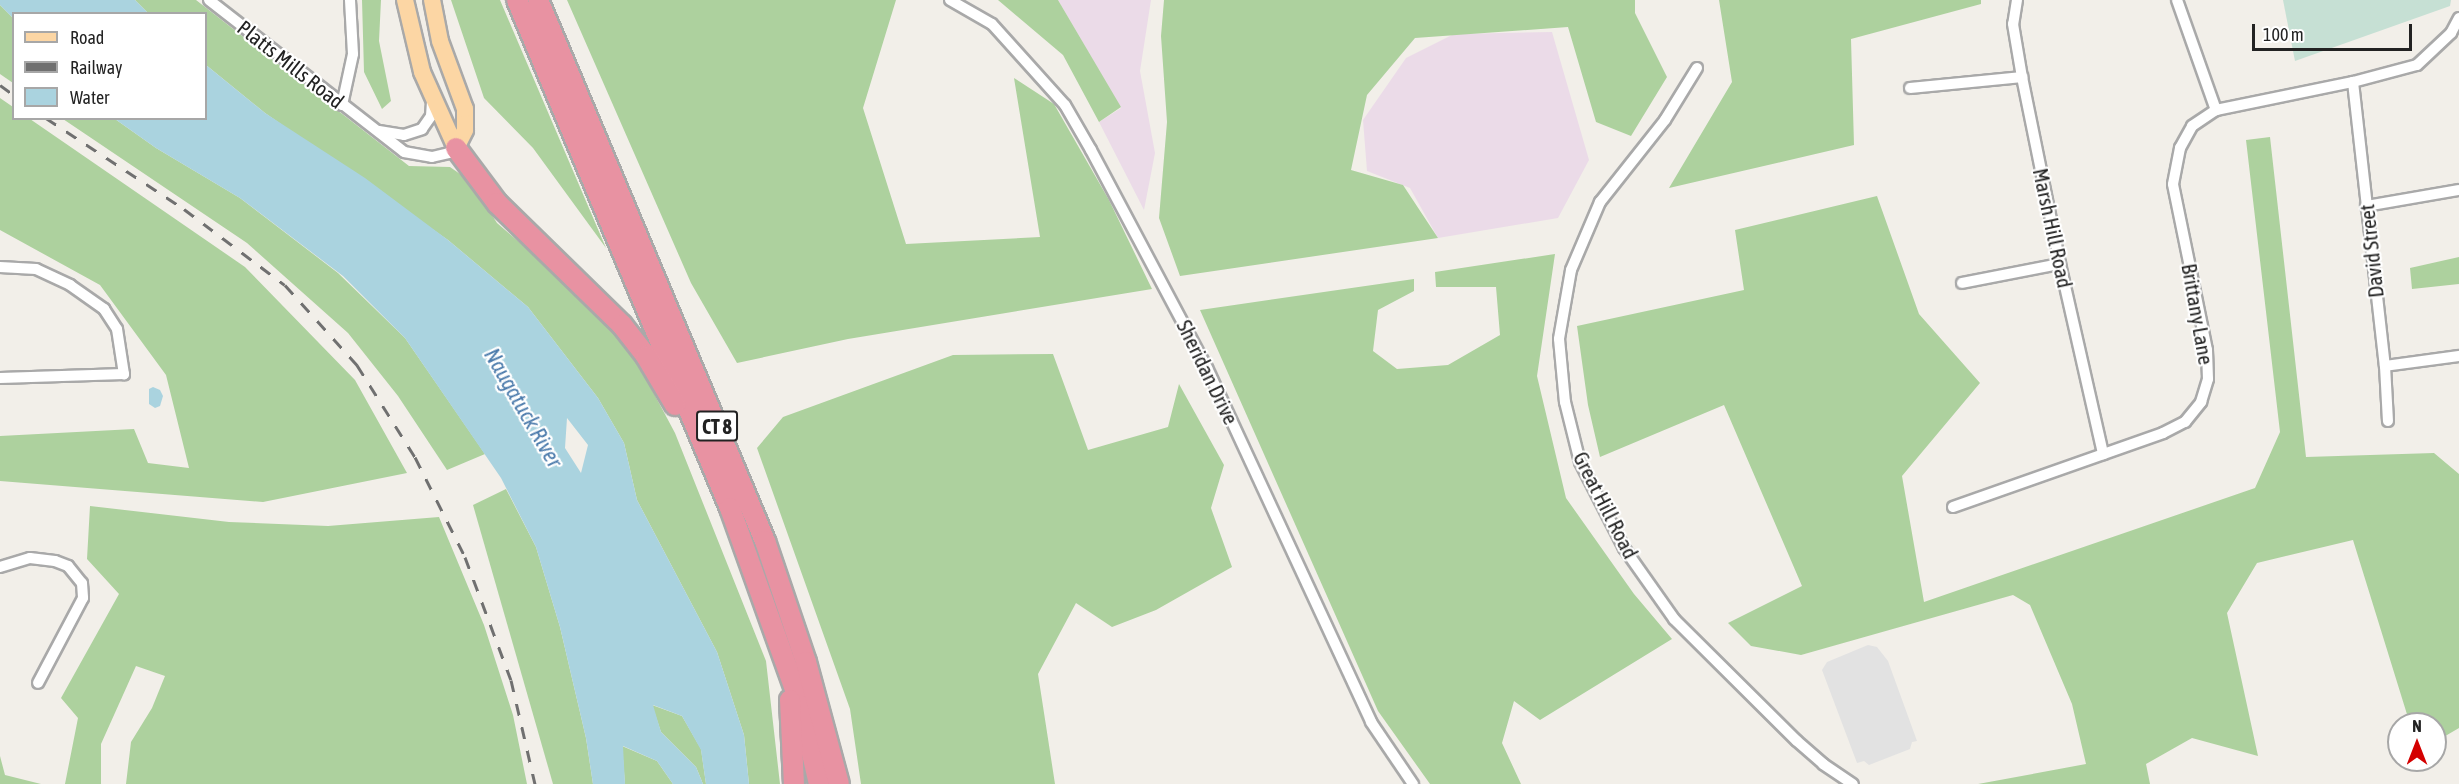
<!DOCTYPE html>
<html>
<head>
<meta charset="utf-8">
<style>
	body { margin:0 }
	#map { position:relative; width:2459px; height:784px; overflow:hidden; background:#f2efe9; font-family:"Asap Condensed",sans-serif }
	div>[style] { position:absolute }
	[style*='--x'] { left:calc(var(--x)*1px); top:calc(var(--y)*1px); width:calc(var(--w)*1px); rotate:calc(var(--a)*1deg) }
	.industrial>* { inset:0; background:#ebdbe8 }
	.forest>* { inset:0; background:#add19e }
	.wetland>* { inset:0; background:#c6e0d4 }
	.parking>* { inset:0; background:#e2e2e2 }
	.water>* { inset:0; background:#aad3df }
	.roads { filter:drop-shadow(2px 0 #a9a9a9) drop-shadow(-2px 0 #a9a9a9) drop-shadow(0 2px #a9a9a9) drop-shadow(0 -2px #a9a9a9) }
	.minor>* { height:10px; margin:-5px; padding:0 5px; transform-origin:5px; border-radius:5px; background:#fff }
	.primary>* { height:16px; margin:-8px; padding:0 8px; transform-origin:8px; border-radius:8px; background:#fcd6a4 }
	.motorway>* { height:20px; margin:-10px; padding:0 10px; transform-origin:10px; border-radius:10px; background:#e892a2 }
	.rail>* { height:3px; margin-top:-1.5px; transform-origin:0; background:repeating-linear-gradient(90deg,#707070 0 12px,transparent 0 24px) }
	span { translate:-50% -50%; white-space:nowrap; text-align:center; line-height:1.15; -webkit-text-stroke:4.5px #fff; paint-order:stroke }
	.shield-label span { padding:2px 4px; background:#fff; border:2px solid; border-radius:4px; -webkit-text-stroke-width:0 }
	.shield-label { font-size:20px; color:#222; font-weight:700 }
	.street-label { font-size:21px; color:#222 }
	.water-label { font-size:22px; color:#4a7aab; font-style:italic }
	.legend { position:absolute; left:12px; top:12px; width:195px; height:108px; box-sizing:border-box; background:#fff; border:2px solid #a7a7a7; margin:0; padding:8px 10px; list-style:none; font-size:18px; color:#222 }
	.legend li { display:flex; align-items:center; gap:12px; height:30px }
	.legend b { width:30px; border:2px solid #a7a7a7 }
	.north { position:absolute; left:2387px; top:712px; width:60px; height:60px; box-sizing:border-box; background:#fff; border:2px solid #a7a7a7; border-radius:50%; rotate:0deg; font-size:16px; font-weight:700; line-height:24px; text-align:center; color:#222 }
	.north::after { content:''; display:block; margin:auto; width:21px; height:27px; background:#d40000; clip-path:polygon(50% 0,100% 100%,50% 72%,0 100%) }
	.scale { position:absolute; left:2252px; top:24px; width:160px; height:27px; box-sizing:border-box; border:3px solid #222; border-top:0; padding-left:8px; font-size:18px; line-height:21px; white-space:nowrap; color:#222; -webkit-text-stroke:4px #fff; paint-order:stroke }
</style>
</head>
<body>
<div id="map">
	<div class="industrial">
		<i style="clip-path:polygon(1058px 0,1151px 0,1140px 71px,1155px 153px,1144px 210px,1099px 122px,1121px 108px)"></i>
		<i style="clip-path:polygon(1552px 32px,1589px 160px,1558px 218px,1438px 238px,1410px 188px,1367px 171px,1363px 120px,1406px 58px,1454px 34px)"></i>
	</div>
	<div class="forest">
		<i style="clip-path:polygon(135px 0,196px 0,409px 166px,450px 167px,470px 181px,497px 223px,591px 304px,627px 343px,675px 433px,766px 661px,780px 784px,749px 784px,744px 735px,717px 652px,637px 500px,624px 443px,598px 398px,528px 307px,448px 240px,265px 113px,206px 65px,206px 14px,148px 13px)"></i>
		<i style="clip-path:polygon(362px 0,381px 0,379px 41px,391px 101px,382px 109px,364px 72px)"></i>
		<i style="clip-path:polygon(451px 0,500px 0,606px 248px,533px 148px,484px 98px)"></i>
		<i style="clip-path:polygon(567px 0,896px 0,863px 108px,906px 244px,1040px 237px,1014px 78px,1054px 104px,1109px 200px,1152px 289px,848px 339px,737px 363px,691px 283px)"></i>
		<i style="clip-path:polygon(998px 0,1058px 0,1121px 107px,1099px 122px,1063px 55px)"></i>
		<i style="clip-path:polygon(1164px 0,1635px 0,1635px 13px,1667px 77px,1631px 136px,1596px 122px,1568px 27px,1415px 38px,1367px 95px,1351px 170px,1403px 185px,1438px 238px,1180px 276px,1159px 218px,1167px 122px,1161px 36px)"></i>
		<i style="clip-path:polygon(1719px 0,1981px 0,1981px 4px,1851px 39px,1854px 145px,1669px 188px,1732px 82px)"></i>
		<i style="clip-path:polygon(0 5px,13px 18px,13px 83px,0 74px)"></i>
		<i style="clip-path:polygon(0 98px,13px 107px,14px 118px,30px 119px,245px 267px,355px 380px,407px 473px,263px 502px,0 481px,0 436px,134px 429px,148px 463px,189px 468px,166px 375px,100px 285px,0 230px)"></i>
		<i style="clip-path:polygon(63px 119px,115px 119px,156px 148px,240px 198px,338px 273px,405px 338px,485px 454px,447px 470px,398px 396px,348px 333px,247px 243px)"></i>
		<i style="clip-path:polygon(2270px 137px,2306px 457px,2434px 453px,2459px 474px,2459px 728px,2435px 742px,2435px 724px,2410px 724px,2353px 540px,2257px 563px,2227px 613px,2258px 756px,2192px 738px,2146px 764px,2150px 784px,1978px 784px,2086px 764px,2072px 704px,2030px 605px,2013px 595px,1801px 655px,1751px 646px,1728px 623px,1802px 586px,1724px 405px,1600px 457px,1588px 405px,1577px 326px,1744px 290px,1735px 230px,1877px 196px,1919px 314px,1980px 383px,1902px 476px,1924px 602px,2255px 488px,2280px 432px,2246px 140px)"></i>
		<i style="clip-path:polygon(1555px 254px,1537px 376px,1566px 498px,1634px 594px,1672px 639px,1540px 720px,1514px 701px,1502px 743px,1521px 784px,1430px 784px,1378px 711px,1200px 310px,1414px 279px,1414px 291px,1378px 310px,1373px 351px,1397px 369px,1448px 365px,1500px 335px,1496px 287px,1436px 287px,1435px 272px)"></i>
		<i style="clip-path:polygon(2459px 257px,2459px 284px,2412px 289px,2410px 268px)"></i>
		<i style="clip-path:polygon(1053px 354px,1088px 450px,1168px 427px,1179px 384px,1224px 465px,1211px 508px,1232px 567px,1156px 610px,1112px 627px,1076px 603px,1038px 674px,1055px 784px,861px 784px,850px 709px,757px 448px,783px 417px,953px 355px)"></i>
		<i style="clip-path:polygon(506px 489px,536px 547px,560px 627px,586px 738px,593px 784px,553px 784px,473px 505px)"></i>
		<i style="clip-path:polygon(90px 506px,229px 522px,328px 526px,439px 517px,484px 625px,513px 715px,527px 784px,126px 784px,131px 742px,152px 708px,165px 676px,136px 666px,101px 744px,101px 784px,65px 784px,78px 718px,61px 698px,119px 594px,87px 559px)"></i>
		<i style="clip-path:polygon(652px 705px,682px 716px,701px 749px,706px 784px,703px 784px,696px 767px,661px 732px)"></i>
		<i style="clip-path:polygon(622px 746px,657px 761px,673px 784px,625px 784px)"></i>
		<i style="clip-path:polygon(0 756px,5px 775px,41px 784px,0 784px)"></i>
	</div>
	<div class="wetland">
		<i style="clip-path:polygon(2283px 0,2451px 0,2450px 6px,2295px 61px)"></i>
	</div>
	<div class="parking">
		<i style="clip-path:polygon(1868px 645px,1877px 647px,1888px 661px,1917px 741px,1912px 742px,1910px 749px,1869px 765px,1864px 761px,1857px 763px,1822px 670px,1827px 662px)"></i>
	</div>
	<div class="water">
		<i style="clip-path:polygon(0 0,135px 0,148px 13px,14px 14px,13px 18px,0 5px)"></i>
		<i style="clip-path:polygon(evenodd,206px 65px,265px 113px,365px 178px,448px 240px,528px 307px,598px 398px,624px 443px,637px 500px,717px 652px,744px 735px,749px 784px,706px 784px,701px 750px,682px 716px,653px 705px,661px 732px,696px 767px,703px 784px,673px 784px,657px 761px,623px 746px,625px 784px,593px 784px,586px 738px,560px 627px,536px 547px,501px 478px,405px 338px,343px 276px,240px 198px,156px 148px,115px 119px,206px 118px,206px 65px,567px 418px,588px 445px,581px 473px,565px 448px,567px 418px)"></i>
		<i style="clip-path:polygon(153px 387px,160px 390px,163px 396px,160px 406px,155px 408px,149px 404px,149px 389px)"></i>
	</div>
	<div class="roads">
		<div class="minor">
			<i style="--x:209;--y:0;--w:247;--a:37.9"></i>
			<i style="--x:404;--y:152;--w:28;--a:10"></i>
			<i style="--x:432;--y:157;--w:17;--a:-13"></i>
			<i style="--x:449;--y:153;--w:9;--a:-36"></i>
			<i style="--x:950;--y:0;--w:48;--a:29.7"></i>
			<i style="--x:992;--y:24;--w:109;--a:48"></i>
			<i style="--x:1065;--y:105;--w:52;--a:60"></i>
			<i style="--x:1091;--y:150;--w:247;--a:62"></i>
			<i style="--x:1207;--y:368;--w:390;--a:65.1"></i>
			<i style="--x:1371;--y:722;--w:75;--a:55.9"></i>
			<i style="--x:2017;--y:0;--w:24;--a:99"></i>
			<i style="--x:2013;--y:24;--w:54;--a:80.4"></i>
			<i style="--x:2022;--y:77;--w:191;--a:78.5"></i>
			<i style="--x:2060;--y:264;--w:195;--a:77.2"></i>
			<i style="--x:2177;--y:0;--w:117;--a:70.5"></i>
			<i style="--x:1697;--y:68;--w:61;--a:121.6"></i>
			<i style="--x:1665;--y:120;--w:105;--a:128.4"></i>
			<i style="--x:1600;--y:202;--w:74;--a:113.1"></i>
			<i style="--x:1571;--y:270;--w:70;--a:99.9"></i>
			<i style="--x:1559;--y:339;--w:63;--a:84.6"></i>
			<i style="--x:1565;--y:402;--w:62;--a:76"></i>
			<i style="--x:1580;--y:462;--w:97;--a:62.9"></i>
			<i style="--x:1624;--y:548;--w:87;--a:54.8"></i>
			<i style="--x:1674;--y:619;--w:173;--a:44.8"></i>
			<i style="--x:1797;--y:741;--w:35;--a:41"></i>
			<i style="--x:1823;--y:764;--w:36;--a:34"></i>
			<i style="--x:2353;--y:82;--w:286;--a:83.6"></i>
			<i style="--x:2385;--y:366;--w:55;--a:86.9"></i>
			<i style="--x:1910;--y:88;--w:113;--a:-5.6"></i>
			<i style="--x:342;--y:105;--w:52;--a:-77.8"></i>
			<i style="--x:353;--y:54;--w:54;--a:-93.2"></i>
			<i style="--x:379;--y:131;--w:25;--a:9"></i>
			<i style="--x:404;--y:135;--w:19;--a:-18"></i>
			<i style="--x:422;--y:129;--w:16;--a:-55"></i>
			<i style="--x:431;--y:116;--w:16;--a:-86"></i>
			<i style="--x:2366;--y:206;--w:94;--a:-9.8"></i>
			<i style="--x:0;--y:267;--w:36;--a:3"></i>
			<i style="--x:36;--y:269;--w:38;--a:25"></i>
			<i style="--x:70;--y:285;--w:42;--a:35.2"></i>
			<i style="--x:104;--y:309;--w:24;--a:57"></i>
			<i style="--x:117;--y:329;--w:46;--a:81.2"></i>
			<i style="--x:124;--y:374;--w:124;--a:178.2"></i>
			<i style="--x:1962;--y:283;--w:100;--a:-11"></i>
			<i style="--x:2385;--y:366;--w:75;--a:-7.7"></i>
			<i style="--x:1953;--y:507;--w:223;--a:-19.4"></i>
			<i style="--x:2163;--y:433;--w:25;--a:-27"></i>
			<i style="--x:2185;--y:422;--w:26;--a:-51"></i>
			<i style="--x:2201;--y:402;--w:24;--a:-73"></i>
			<i style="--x:2208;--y:379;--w:29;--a:-92"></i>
			<i style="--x:2207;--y:350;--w:169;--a:-101.6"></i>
			<i style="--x:2173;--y:184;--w:37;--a:-79"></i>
			<i style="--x:2180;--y:148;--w:25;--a:-61"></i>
			<i style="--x:2192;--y:126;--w:29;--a:-34"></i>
			<i style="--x:2216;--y:110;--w:140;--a:-11.6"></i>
			<i style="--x:2353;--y:82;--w:66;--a:-14.9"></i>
			<i style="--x:2417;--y:65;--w:47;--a:-43.3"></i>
			<i style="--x:2451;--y:33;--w:17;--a:-62"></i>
			<i style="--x:0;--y:567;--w:31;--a:-17"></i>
			<i style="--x:30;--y:558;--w:25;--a:7"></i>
			<i style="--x:55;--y:561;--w:14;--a:21"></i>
			<i style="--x:68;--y:566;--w:22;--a:51"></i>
			<i style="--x:82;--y:583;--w:15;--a:86"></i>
			<i style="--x:83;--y:598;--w:96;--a:117.9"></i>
		</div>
		<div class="primary">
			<i style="--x:405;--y:0;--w:74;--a:76.7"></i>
			<i style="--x:422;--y:72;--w:83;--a:65.9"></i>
			<i style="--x:456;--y:148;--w:20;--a:-63"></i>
			<i style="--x:465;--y:130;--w:21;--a:-90"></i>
			<i style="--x:465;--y:109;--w:72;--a:-110.2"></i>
			<i style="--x:440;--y:41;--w:42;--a:-101"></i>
		</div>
		<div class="motorway">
			<i style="--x:517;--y:0;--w:551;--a:67.25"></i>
			<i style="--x:730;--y:508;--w:210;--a:70.3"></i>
			<i style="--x:801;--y:706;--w:80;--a:77"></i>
			<i style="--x:538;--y:0;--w:587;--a:67.24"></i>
			<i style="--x:765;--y:541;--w:128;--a:71.3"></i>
			<i style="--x:806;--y:662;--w:126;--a:74.9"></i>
			<i style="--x:456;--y:148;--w:69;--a:53.3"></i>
			<i style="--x:497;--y:203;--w:175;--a:44.3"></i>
			<i style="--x:622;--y:325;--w:39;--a:52"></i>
			<i style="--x:646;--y:356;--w:57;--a:59.4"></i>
			<i style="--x:790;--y:700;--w:84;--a:87.3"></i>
		</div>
	</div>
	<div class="rail">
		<i style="--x:0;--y:85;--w:17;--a:36"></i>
		<i style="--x:46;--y:118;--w:165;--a:33.4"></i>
		<i style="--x:184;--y:209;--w:126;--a:37"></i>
		<i style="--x:285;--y:285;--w:108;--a:48"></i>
		<i style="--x:357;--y:365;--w:109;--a:57.8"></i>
		<i style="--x:415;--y:457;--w:112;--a:63.4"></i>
		<i style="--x:465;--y:557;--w:131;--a:69.5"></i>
		<i style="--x:511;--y:680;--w:107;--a:77"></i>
	</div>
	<div class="shield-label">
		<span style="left:717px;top:426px">CT 8</span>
	</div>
	<div class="street-label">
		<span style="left:291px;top:64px;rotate:38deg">Platts Mills Road</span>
		<span style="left:2053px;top:228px;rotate:78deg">Marsh Hill Road</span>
		<span style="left:2371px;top:251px;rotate:-96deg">David Street</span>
		<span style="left:2198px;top:314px;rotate:80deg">Brittany Lane</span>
		<span style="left:1208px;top:372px;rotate:64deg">Sheridan Drive</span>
		<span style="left:1606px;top:505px;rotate:63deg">Great Hill Road</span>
	</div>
	<div class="water-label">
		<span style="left:523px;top:408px;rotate:60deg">Naugatuck River</span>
	</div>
	<ul class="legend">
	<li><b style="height:8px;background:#fcd6a4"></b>Road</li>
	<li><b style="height:8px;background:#707070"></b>Railway</li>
	<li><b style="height:16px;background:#aad3df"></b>Water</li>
	</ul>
	<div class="north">N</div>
	<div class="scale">100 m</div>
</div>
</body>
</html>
